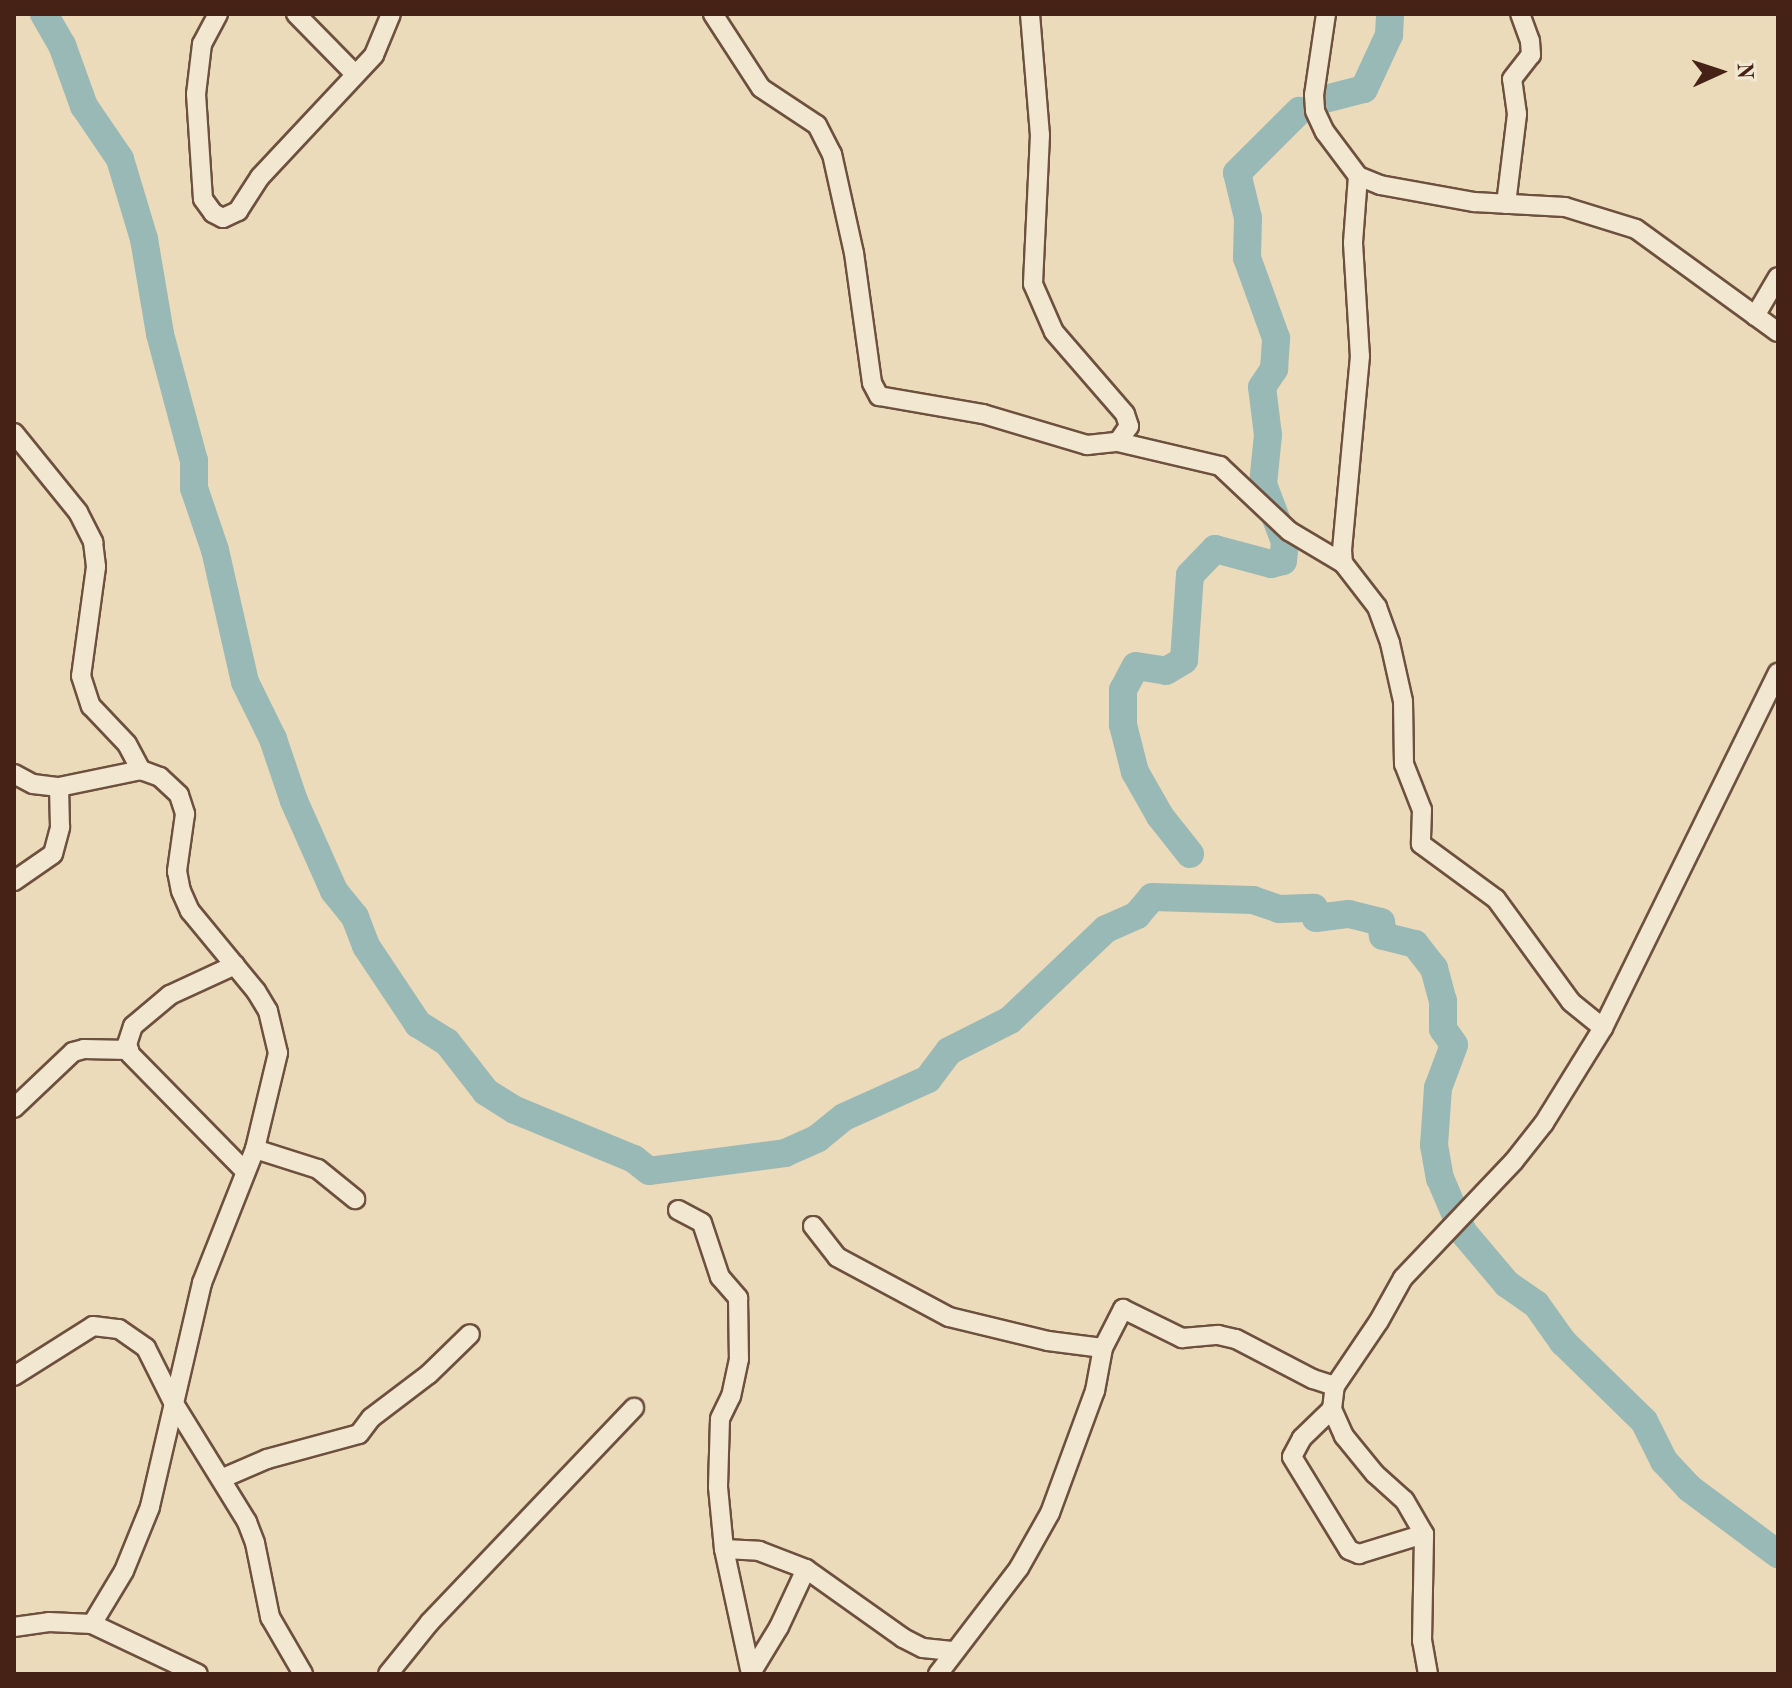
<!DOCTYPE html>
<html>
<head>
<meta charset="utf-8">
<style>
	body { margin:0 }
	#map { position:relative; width:1792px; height:1688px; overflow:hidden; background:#ebdbba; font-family:"Old Standard TT",serif }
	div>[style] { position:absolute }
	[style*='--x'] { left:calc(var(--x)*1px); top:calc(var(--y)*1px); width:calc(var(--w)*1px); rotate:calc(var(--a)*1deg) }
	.river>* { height:28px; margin:-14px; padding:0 14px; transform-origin:14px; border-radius:14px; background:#99b9b6 }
	.roads { filter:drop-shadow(2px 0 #6e503e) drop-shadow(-2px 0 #6e503e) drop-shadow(0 2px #6e503e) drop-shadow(0 -2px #6e503e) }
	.minor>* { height:18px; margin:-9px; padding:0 9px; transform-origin:9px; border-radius:9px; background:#f2e8d2 }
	span { translate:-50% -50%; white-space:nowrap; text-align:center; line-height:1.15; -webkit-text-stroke:6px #f2e8d2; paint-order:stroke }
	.frame { position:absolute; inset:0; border:16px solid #452215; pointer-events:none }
	.north { position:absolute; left:1680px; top:32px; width:80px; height:80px; -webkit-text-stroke:6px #f2e8d2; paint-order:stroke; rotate:87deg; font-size:22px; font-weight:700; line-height:32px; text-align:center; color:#452215 }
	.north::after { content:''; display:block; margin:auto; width:28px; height:36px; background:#452215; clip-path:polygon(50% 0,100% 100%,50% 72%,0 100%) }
</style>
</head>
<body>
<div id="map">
	<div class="river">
		<i style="--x:44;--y:14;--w:36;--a:60"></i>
		<i style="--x:62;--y:45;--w:65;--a:70.2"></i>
		<i style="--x:84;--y:106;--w:64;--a:55.8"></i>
		<i style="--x:120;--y:159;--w:84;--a:73.3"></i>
		<i style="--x:144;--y:239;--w:96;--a:80.4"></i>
		<i style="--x:160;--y:334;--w:131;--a:75"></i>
		<i style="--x:194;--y:461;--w:27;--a:90"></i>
		<i style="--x:194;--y:488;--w:65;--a:71.3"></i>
		<i style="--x:215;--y:550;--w:135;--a:77.2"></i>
		<i style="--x:245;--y:682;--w:64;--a:63.8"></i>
		<i style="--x:273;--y:739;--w:65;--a:71.3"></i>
		<i style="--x:294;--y:801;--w:98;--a:66"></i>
		<i style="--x:334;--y:891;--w:33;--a:51"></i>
		<i style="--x:355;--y:917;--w:31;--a:69"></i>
		<i style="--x:366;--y:946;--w:94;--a:56.3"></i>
		<i style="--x:418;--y:1024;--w:34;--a:32"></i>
		<i style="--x:447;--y:1042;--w:63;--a:52"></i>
		<i style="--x:486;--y:1092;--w:34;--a:32"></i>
		<i style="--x:515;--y:1110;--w:129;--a:22.4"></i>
		<i style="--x:634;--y:1159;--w:19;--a:39"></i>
		<i style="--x:649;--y:1171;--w:137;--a:-7.5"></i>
		<i style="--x:785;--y:1153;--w:36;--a:-24"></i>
		<i style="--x:818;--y:1138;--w:33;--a:-39"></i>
		<i style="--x:844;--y:1117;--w:92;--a:-24.3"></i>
		<i style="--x:928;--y:1079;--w:35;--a:-53"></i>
		<i style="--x:949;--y:1051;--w:68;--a:-26.9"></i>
		<i style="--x:1010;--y:1020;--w:132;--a:-43.5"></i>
		<i style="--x:1106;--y:929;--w:34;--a:-24"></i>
		<i style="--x:1137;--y:915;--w:23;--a:-50"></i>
		<i style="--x:1152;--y:897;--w:101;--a:1.7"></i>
		<i style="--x:1253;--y:900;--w:28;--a:19"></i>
		<i style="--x:1279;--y:909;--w:35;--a:-2"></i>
		<i style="--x:1314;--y:908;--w:10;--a:79"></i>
		<i style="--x:1316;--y:918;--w:33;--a:-7"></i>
		<i style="--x:1349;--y:914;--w:33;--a:14"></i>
		<i style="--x:1381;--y:922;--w:14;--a:82"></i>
		<i style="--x:1383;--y:936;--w:33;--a:14"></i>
		<i style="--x:1415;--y:944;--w:31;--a:52"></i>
		<i style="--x:1434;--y:968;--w:34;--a:75"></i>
		<i style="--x:1443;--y:1001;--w:28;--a:90"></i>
		<i style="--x:1443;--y:1029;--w:19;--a:55"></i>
		<i style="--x:1454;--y:1045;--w:46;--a:110.4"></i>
		<i style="--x:1438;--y:1088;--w:57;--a:94"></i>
		<i style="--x:1434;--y:1145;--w:34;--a:80"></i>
		<i style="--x:1440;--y:1178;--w:59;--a:66.9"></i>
		<i style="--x:1463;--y:1232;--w:68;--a:49.8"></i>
		<i style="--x:1507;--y:1284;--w:35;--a:35"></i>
		<i style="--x:1536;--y:1304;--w:47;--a:54.6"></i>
		<i style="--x:1563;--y:1342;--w:113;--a:44.3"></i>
		<i style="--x:1644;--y:1421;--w:45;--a:63.4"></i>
		<i style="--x:1664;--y:1461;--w:37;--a:47"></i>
		<i style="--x:1689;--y:1488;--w:111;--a:36.6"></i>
		<i style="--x:1325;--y:99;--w:40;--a:-14.4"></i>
		<i style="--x:1364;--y:89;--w:60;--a:-65.2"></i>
		<i style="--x:1389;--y:35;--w:21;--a:-87"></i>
		<i style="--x:1190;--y:854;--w:48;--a:-128.3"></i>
		<i style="--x:1160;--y:816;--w:51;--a:-119.6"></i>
		<i style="--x:1135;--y:772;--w:49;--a:-104.3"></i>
		<i style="--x:1123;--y:725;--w:35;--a:-90"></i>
		<i style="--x:1123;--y:690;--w:27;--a:-62"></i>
		<i style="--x:1136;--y:666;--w:30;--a:9"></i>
		<i style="--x:1166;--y:671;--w:21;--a:-31"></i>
		<i style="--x:1184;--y:660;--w:85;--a:-86"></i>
		<i style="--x:1190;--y:575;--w:36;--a:-46"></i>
		<i style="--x:1215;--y:549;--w:58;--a:15"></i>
		<i style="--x:1271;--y:564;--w:12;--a:-14"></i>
		<i style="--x:1283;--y:561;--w:19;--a:-84"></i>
		<i style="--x:1285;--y:542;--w:62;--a:-110.8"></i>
		<i style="--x:1263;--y:484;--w:49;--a:-84.2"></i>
		<i style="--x:1268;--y:435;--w:48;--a:-97.1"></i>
		<i style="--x:1262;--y:387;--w:22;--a:-56"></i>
		<i style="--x:1274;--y:369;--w:31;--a:-86"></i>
		<i style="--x:1276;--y:338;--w:85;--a:-109.9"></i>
		<i style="--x:1247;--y:258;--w:40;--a:-88.6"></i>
		<i style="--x:1248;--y:218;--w:46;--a:-103.7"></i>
		<i style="--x:1237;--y:173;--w:88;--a:-45"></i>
	</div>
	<div class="roads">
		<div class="minor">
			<i style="--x:218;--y:14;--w:34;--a:118"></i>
			<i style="--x:202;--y:44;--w:50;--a:96.8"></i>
			<i style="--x:196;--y:94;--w:105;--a:86.2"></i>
			<i style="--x:203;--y:199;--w:17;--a:54"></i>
			<i style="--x:213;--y:213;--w:11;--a:27"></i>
			<i style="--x:223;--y:218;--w:17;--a:-25"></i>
			<i style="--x:238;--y:211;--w:40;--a:-57.1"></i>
			<i style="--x:260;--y:177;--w:167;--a:-46.9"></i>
			<i style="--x:374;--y:55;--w:44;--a:-67.5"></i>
			<i style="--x:296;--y:14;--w:83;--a:45.5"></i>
			<i style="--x:713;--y:14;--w:88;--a:57"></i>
			<i style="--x:761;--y:88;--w:67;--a:33.5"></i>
			<i style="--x:817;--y:125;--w:33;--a:63"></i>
			<i style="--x:832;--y:154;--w:101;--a:77.5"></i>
			<i style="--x:854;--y:253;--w:131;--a:82.1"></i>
			<i style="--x:872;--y:383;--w:15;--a:62"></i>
			<i style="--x:879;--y:396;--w:106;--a:9.8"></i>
			<i style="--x:983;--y:414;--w:109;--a:16.6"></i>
			<i style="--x:1087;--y:445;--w:31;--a:-6"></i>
			<i style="--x:1118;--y:442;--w:105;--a:13.2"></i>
			<i style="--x:1220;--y:466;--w:95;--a:43.3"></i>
			<i style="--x:1289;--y:531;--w:63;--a:30.7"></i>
			<i style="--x:1030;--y:14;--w:121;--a:85.3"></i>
			<i style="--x:1040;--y:135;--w:149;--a:92.7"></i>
			<i style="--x:1033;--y:284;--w:52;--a:66.4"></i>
			<i style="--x:1054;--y:332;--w:108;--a:49.1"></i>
			<i style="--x:1125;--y:414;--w:13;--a:72"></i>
			<i style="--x:1129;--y:426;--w:19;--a:125"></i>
			<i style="--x:1326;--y:14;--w:82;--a:98.4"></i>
			<i style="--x:1314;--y:95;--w:16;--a:86"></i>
			<i style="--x:1315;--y:111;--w:23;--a:65"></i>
			<i style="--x:1325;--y:132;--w:55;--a:53.1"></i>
			<i style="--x:1358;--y:176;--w:24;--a:22"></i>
			<i style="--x:1380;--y:185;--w:96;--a:10.3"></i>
			<i style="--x:1474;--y:202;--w:91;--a:3.1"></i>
			<i style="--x:1565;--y:207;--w:74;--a:17.2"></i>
			<i style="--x:1636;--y:229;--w:175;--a:36"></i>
			<i style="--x:1358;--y:176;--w:67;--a:94.3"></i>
			<i style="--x:1353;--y:243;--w:113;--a:86.5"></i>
			<i style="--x:1360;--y:356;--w:195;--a:95.3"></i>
			<i style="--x:1342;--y:550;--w:13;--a:86"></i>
			<i style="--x:1343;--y:563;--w:56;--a:52.3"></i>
			<i style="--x:1377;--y:607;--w:38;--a:70"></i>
			<i style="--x:1390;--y:643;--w:59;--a:77.4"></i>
			<i style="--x:1403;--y:701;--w:63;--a:89.1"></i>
			<i style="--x:1404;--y:764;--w:49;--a:68.6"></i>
			<i style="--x:1422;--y:810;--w:34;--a:92"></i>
			<i style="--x:1421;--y:844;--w:93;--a:36.3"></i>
			<i style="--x:1496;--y:899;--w:127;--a:53.9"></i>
			<i style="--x:1571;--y:1002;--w:41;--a:39.1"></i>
			<i style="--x:1506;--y:204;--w:91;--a:-83"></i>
			<i style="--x:1517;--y:114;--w:35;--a:-98"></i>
			<i style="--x:1512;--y:79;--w:31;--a:-52"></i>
			<i style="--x:1531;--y:55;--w:14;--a:-94"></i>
			<i style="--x:1530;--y:41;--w:29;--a:-110"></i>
			<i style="--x:1755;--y:316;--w:45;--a:-59.5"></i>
			<i style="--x:14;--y:433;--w:102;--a:51"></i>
			<i style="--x:78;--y:512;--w:34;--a:63"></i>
			<i style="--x:93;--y:542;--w:25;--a:83"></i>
			<i style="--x:96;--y:567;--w:110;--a:97.8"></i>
			<i style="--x:81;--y:676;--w:32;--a:72"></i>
			<i style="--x:91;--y:706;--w:52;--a:46.5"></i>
			<i style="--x:127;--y:744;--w:30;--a:62"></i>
			<i style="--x:141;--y:770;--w:20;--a:20"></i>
			<i style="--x:160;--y:777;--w:26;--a:43"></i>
			<i style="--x:179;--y:795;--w:20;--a:72"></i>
			<i style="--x:185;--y:814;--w:58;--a:98"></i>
			<i style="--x:177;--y:871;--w:20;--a:79"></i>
			<i style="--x:181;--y:891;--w:22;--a:66"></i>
			<i style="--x:190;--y:911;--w:104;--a:50.5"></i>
			<i style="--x:256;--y:991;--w:23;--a:59"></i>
			<i style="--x:268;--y:1011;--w:43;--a:76.6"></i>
			<i style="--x:278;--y:1053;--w:99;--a:103.5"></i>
			<i style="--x:255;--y:1149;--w:144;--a:111.6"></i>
			<i style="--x:202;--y:1283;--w:230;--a:103.1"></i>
			<i style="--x:150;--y:1507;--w:69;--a:112.1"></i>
			<i style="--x:124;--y:1571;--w:62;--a:121.1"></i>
			<i style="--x:14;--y:774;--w:21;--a:28"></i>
			<i style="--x:33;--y:784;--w:26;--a:7"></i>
			<i style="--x:59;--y:787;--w:84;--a:-11.7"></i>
			<i style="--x:14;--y:881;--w:47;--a:-34.7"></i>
			<i style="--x:53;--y:854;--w:28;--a:-75"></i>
			<i style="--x:60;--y:827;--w:40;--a:-91.4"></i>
			<i style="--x:235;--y:965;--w:72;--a:155.2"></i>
			<i style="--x:170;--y:995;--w:48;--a:140"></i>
			<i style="--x:133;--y:1026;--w:19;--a:108"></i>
			<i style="--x:127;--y:1044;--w:10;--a:73"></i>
			<i style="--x:130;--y:1054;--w:165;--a:45.5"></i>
			<i style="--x:14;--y:1108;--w:81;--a:-43.5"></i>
			<i style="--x:73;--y:1052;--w:11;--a:-15"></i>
			<i style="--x:84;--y:1049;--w:45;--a:1.3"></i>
			<i style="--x:255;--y:1149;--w:66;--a:17.6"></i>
			<i style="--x:318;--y:1169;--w:48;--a:39"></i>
			<i style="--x:678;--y:1210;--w:27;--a:28"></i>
			<i style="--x:702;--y:1223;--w:57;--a:71.6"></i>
			<i style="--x:720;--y:1277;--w:28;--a:49"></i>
			<i style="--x:738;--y:1298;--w:61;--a:89.1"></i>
			<i style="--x:739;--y:1359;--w:38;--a:102"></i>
			<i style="--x:731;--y:1396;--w:25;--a:116"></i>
			<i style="--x:720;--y:1419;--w:68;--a:91.7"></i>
			<i style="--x:718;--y:1487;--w:62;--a:84.5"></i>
			<i style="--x:724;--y:1549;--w:128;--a:77.8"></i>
			<i style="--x:813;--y:1226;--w:39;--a:52"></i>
			<i style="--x:837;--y:1257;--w:127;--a:28.2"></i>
			<i style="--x:949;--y:1317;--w:102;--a:13.6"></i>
			<i style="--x:1048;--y:1341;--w:55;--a:7.3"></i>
			<i style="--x:14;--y:1376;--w:93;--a:-32.3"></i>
			<i style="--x:93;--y:1326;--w:26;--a:7"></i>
			<i style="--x:119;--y:1329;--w:33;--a:35"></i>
			<i style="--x:146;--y:1348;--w:60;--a:63.4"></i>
			<i style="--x:173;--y:1402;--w:141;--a:58.3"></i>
			<i style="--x:247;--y:1522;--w:22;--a:69"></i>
			<i style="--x:255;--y:1543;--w:76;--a:78.5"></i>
			<i style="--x:270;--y:1617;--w:66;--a:59.9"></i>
			<i style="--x:1332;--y:1409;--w:42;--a:136"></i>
			<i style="--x:1302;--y:1438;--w:21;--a:118"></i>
			<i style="--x:1292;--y:1457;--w:109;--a:58.5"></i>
			<i style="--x:1349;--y:1550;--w:11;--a:22"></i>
			<i style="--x:1359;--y:1554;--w:68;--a:-17.1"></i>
			<i style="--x:223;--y:1478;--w:48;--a:-23.4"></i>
			<i style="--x:267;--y:1459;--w:95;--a:-15.2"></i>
			<i style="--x:359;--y:1434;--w:20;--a:-53"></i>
			<i style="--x:371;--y:1418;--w:73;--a:-37.2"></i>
			<i style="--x:429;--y:1374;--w:57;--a:-44.3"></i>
			<i style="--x:724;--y:1549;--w:35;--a:3"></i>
			<i style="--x:759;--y:1551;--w:50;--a:21"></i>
			<i style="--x:806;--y:1569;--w:119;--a:35.4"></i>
			<i style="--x:903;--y:1638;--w:22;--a:27"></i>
			<i style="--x:923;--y:1648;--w:29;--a:6"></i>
			<i style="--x:14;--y:1627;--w:35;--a:-8"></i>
			<i style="--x:49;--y:1622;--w:43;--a:2.7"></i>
			<i style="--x:92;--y:1624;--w:117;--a:25.3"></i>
			<i style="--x:751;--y:1673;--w:54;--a:-58.7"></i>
			<i style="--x:779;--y:1627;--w:64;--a:-65"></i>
			<i style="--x:388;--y:1674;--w:67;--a:-51.1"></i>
			<i style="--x:430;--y:1622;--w:296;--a:-46.4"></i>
			<i style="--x:938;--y:1674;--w:133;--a:-52.6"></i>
			<i style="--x:1019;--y:1568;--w:63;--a:-60.6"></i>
			<i style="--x:1050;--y:1513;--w:130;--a:-69.8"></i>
			<i style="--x:1095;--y:1391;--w:44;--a:-79.5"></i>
			<i style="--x:1103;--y:1348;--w:44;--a:-62.9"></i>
			<i style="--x:1123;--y:1309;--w:66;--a:26.2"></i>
			<i style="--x:1182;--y:1338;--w:36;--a:-5"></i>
			<i style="--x:1218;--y:1335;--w:18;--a:13"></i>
			<i style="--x:1236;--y:1339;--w:87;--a:27.5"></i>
			<i style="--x:1313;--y:1379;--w:23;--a:18"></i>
			<i style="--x:1428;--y:1674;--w:34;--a:-100"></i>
			<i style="--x:1422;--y:1641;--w:107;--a:-88.9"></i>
			<i style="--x:1424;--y:1534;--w:39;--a:-120"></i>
			<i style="--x:1404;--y:1500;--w:39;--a:-138"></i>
			<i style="--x:1375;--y:1474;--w:49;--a:-129.2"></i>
			<i style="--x:1344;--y:1436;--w:30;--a:-114"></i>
			<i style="--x:1332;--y:1409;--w:23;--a:-83"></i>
			<i style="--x:1335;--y:1386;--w:78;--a:-55.9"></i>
			<i style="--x:1379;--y:1321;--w:49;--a:-60.8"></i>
			<i style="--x:1403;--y:1278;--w:161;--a:-46.5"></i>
			<i style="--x:1514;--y:1161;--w:48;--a:-51.7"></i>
			<i style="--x:1544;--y:1123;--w:112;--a:-58.2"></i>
			<i style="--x:1603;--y:1028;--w:396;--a:-63.8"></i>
		</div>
	</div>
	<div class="frame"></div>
	<div class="north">N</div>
</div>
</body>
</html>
